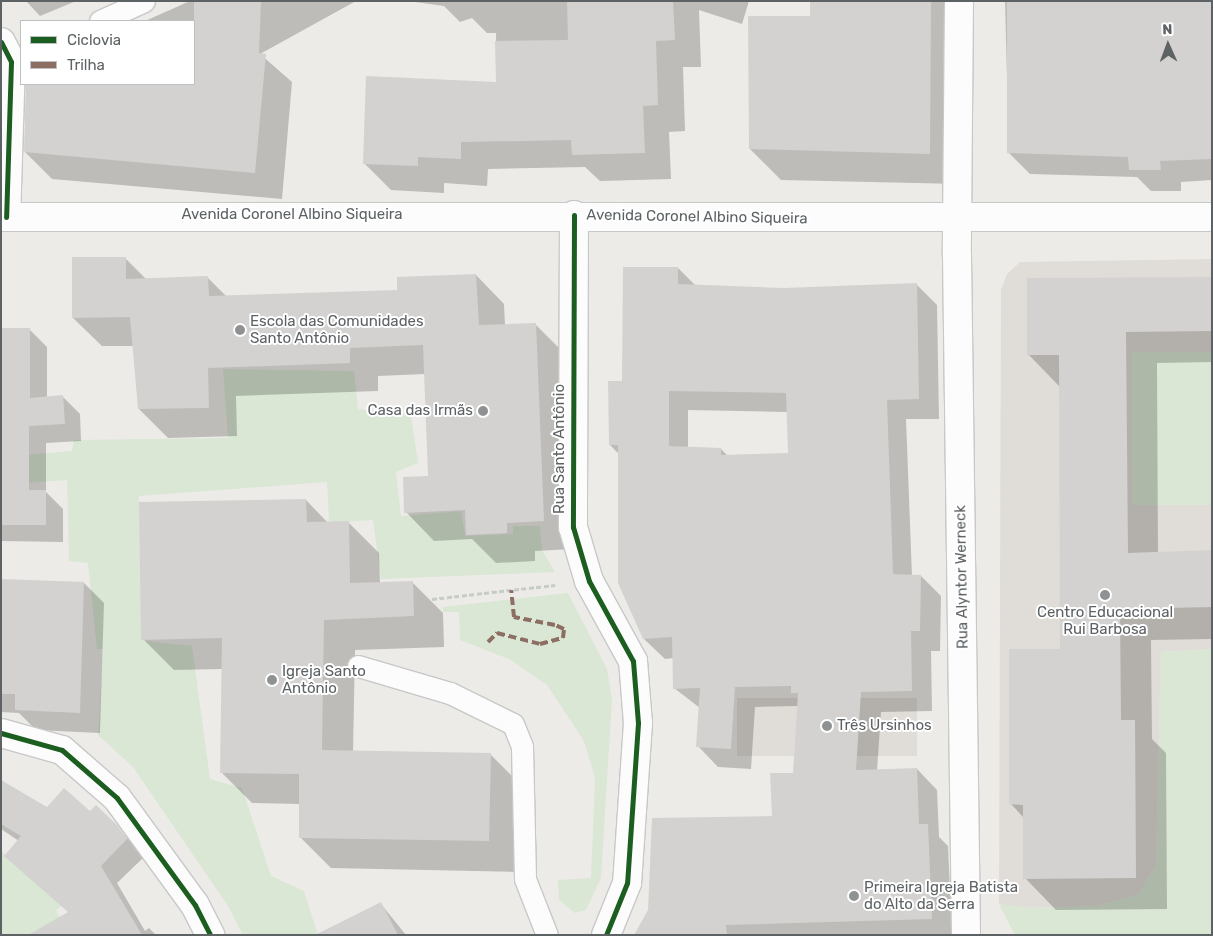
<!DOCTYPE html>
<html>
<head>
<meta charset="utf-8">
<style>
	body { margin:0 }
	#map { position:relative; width:1213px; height:936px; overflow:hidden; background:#edebe8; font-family:Rubik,sans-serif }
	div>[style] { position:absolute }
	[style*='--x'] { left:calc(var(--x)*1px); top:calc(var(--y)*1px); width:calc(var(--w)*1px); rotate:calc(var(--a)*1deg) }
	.education>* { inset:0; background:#e0ddd8; transform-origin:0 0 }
	.green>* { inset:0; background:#d9e7d4; transform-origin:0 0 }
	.shadow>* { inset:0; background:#0003 }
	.building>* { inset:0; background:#d3d2d1 }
	.path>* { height:3px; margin-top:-1.5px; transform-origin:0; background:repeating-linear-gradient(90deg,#c7ccc9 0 5px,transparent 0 7.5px) }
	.roads { filter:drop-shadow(1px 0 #c7c8c7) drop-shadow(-1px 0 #c7c8c7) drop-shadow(0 1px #c7c8c7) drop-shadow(0 -1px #c7c8c7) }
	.service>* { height:21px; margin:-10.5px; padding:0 10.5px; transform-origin:10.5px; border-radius:10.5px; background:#fcfcfc }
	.minor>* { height:28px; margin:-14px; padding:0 14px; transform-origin:14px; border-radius:14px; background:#fcfcfc }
	.secondary>* { height:28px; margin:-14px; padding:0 14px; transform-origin:14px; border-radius:14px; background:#fcfcfc }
	.quiet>* { height:4px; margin-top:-2px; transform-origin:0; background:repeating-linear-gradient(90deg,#8d6e63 0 8px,transparent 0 12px) }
	.cycleway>* { height:5px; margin:-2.5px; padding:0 2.5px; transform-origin:2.5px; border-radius:2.5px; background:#1b5e20 }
	.dots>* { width:14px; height:14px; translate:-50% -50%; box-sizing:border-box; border:2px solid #fff; border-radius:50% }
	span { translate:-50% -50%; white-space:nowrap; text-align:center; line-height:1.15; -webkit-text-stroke:4px #fff; paint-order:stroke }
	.street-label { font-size:15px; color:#5d6265 }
	.poi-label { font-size:15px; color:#5d6265 }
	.left { translate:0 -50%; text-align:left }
	.right { translate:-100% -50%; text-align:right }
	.frame { position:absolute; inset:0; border:2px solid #5d6265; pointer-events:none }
	.legend { position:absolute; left:20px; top:20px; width:175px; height:65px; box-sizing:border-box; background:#fff; border:1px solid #bec0c1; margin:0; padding:6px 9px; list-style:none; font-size:15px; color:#5d6265 }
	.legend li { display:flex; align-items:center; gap:10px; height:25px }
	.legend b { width:25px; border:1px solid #bec0c1 }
	.north { position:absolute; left:1143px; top:20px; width:50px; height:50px; -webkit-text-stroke:4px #fff; paint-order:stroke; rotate:358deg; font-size:14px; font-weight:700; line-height:20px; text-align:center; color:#5d6265 }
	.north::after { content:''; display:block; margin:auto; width:18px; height:22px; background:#5d6265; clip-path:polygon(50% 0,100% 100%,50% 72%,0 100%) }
</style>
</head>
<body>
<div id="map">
	<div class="education">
		<i style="clip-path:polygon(1212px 259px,1212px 649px,1161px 652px,1156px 866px,1138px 895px,1097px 906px,1029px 908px,999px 904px,1001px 290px,1007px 274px,1020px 262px)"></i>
		<i style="left:737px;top:698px;width:180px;height:58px"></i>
	</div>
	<div class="green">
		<i style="left:1212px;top:352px;width:153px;height:80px;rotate:90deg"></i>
		<i style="clip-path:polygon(223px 369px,354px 371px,358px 409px,411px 414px,418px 463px,396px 472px,401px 516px,461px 511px,465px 536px,513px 534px,513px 526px,540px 526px,542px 550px,555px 572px,381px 579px,373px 520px,329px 523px,327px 482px,139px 496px,144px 641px,192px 646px,210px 779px,242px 788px,271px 876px,304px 891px,318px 935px,243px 935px,228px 906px,133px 767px,98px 735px,103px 649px,97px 649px,88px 563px,69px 561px,67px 480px,1px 485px,1px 457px,72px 451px,74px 440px,228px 438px)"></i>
		<i style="clip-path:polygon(568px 593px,607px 669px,612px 699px,601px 878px,586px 910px,575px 913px,559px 900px,558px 880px,591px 878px,595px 778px,584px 741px,547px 685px,509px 659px,460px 640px,459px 612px,443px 612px,443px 607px)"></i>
		<i style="clip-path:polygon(1212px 649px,1212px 935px,1015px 935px,999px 904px,1029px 908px,1097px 906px,1138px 895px,1156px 866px,1161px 652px)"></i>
		<i style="clip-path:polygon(1px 852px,90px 888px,56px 910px,68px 935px,1px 935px)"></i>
	</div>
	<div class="shadow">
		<i style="clip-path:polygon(26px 1px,76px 1px,40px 16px)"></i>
		<i style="clip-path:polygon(190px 1px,356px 1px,260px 54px,292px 82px,282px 199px,52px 179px,25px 152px,27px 84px,194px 84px,194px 21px,145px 21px)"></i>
		<i style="clip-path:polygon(408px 1px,749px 1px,742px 24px,699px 10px,701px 67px,683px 67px,685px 131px,669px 132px,671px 179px,600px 181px,585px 167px,488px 169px,487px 186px,444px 183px,444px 193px,391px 190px,364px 163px,497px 83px,496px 33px,487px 33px,472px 18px,460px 22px,444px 6px)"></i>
		<i style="clip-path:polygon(811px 1px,962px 1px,960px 184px,781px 180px,750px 149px,811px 17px)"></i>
		<i style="clip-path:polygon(1005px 1px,1212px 1px,1212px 180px,1181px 182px,1181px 191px,1151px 191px,1137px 177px,1030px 174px,1009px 153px)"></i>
		<i style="clip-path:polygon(125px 258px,147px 280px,208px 278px,227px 297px,399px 292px,476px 275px,504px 304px,505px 325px,535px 324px,564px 353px,572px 549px,535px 551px,535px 561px,496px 563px,472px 539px,434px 541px,406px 512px,430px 477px,425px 374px,378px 376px,378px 391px,236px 396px,237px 436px,168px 438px,139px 409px,134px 346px,102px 346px,73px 318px)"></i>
		<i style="clip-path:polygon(evenodd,678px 268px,696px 286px,784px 289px,916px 284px,937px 305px,939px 419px,906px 419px,912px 576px,921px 576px,941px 596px,940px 651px,931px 651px,932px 711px,881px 712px,877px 771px,917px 769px,937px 790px,939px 837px,948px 846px,952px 935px,635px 935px,773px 817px,794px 774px,798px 706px,755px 707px,751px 769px,718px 767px,698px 746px,700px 708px,674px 688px,674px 658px,665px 659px,644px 639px,620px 455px,610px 445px,623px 382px,678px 268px,688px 410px,788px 412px,789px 454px,728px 456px,721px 449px,688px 448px,688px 410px)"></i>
		<i style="clip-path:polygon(1212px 278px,1212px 362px,1157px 363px,1158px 553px,1212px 552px,1212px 639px,1151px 640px,1152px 739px,1166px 753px,1167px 909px,1056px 910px,1025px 878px,1024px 818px,1011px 804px,1062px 650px,1060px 387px,1028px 354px)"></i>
		<i style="clip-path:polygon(1px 329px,30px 330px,47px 347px,47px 398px,63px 397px,80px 414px,81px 441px,46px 443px,46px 492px,63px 509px,63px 542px,1px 541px)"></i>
		<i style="clip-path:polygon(306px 500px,328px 523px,348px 522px,379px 553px,380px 583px,412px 582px,443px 613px,444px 647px,355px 650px,353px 752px,490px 754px,521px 785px,520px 872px,331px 868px,300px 837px,300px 804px,252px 803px,221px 772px,223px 669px,174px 670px,143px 639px)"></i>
		<i style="clip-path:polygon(1px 581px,84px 583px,104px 603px,100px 733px,36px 730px,19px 713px,1px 712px)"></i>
		<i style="clip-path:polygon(1px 791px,47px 809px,90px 813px,117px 827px,144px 857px,117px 883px,145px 931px,149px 928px,156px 935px,67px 935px,69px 913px,19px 841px,1px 829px)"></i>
		<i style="clip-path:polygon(381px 904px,406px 935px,340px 935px)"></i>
	</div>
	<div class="building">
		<i style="clip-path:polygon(194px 1px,261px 1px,259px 53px,266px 54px,255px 173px,24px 152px,26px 84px,194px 84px)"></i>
		<i style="clip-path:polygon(567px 1px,673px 1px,675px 40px,656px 41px,658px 105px,643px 106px,645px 153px,572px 155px,571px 140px,461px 142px,461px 159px,418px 157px,418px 166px,363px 164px,366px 76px,496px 82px,495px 41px,568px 40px)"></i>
		<i style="clip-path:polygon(810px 1px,931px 1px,930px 154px,749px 149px,748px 16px,810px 16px)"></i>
		<i style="clip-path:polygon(1007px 1px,1212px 1px,1212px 159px,1160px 161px,1161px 170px,1129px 170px,1128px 157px,1007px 153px)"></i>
		<i style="clip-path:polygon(72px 257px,126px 257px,126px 279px,208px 276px,209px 296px,397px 290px,397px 277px,476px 274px,479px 325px,536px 323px,544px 521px,507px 523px,507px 533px,466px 535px,465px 510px,404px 513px,403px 477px,428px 476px,423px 345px,350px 348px,350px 363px,208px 368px,209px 408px,138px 409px,130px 317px,72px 318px)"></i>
		<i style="clip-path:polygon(evenodd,623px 267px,678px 267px,678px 284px,784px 288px,917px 283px,919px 399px,887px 400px,893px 574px,921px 575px,920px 631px,911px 631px,912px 691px,861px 692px,856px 770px,917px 768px,919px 824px,928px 824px,932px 919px,726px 925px,727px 935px,634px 935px,648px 910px,652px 818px,772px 816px,770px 773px,793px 773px,798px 693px,791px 693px,791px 686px,735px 687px,731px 749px,696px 747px,700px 688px,673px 689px,672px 637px,643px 639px,618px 583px,618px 445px,609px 445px,608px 381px,622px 381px,623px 267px,669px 391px,786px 393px,788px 453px,721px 455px,721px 448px,669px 446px,669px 391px)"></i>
		<i style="clip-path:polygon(1212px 277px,1212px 331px,1126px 332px,1128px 553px,1212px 550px,1212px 607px,1120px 609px,1121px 720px,1135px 720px,1136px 878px,1023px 879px,1023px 805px,1009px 804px,1009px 649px,1060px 649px,1059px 355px,1027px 355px,1027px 278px)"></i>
		<i style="clip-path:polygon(1px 328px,30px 328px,30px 398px,63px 395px,65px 424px,29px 426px,29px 490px,46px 490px,46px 525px,1px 525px)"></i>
		<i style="clip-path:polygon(306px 499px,307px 522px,349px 521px,350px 583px,413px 581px,414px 616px,324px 620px,322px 750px,491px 753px,489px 841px,299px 838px,299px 774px,220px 773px,222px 638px,141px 640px,139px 502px)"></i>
		<i style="clip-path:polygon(1px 579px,84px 582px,80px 713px,15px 710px,15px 694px,1px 694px)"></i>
		<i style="clip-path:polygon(1px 780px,47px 807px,64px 788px,90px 811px,96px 805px,118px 826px,127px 839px,101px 866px,142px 935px,28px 935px,68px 912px,4px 856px,21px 836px,1px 824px)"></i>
		<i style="clip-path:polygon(381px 902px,398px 935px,315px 935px)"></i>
	</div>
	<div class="path">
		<i style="--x:432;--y:599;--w:124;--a:-6.5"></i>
	</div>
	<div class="roads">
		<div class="service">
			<i style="--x:100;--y:21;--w:48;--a:-24.4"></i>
			<i style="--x:358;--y:666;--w:96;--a:16.4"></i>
			<i style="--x:450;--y:693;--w:70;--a:26.2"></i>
			<i style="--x:513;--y:724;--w:24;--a:68"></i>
			<i style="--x:522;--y:746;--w:133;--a:88.7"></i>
			<i style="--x:525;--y:879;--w:60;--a:68.6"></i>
		</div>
		<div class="minor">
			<i style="--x:1;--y:42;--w:22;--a:63"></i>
			<i style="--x:11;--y:62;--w:155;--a:91.8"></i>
			<i style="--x:574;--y:215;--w:312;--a:90.2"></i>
			<i style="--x:573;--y:527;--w:56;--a:73.5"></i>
			<i style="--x:589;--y:581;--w:91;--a:61.2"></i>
			<i style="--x:633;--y:661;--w:62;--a:85.4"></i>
			<i style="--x:638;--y:723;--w:160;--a:93.9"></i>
			<i style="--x:627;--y:883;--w:56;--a:112"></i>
			<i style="--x:1;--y:733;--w:63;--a:15.6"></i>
			<i style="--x:62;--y:750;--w:73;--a:41.1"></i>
			<i style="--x:117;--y:798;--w:132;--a:53.9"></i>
			<i style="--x:195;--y:905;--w:34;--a:63"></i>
		</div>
		<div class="secondary">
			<i style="--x:959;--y:1;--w:254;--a:90.5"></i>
			<i style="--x:957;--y:255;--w:680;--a:89.24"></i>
			<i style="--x:1;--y:217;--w:1211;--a:0"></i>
		</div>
	</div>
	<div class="quiet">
		<i style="--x:488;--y:642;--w:13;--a:-45"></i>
		<i style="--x:497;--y:633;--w:44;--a:14.3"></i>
		<i style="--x:540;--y:644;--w:24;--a:-15"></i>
		<i style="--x:563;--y:638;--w:9;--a:-84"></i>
		<i style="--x:564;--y:629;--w:10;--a:-156"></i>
		<i style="--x:555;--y:625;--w:42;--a:-169"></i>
		<i style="--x:514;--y:617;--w:27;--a:-96"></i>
	</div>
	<div class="cycleway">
		<i style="--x:1;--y:42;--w:22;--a:63"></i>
		<i style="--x:11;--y:62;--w:155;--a:91.8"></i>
		<i style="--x:574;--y:215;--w:312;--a:90.2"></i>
		<i style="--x:573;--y:527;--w:56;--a:73.5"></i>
		<i style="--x:589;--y:581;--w:91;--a:61.2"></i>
		<i style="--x:633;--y:661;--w:62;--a:85.4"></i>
		<i style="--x:638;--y:723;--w:160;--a:93.9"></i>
		<i style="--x:627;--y:883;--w:56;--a:112"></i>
		<i style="--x:1;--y:733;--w:63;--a:15.6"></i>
		<i style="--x:62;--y:750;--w:73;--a:41.1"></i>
		<i style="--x:117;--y:798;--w:132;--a:53.9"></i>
		<i style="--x:195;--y:905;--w:34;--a:63"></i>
	</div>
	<div class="dots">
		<i style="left:240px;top:330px;background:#8f9293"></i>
		<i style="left:483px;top:411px;background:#8f9293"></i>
		<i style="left:1105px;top:595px;background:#8f9293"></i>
		<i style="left:272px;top:680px;background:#8f9293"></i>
		<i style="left:827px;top:726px;background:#8f9293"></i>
		<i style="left:854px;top:896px;background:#8f9293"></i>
	</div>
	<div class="street-label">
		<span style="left:292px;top:215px">Avenida Coronel Albino Siqueira</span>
		<span style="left:697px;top:217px;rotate:1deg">Avenida Coronel Albino Siqueira</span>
		<span style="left:560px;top:449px;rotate:-90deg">Rua Santo Antônio</span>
		<span style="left:962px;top:577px;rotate:-91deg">Rua Alyntor Werneck</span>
	</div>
	<div class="poi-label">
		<span class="left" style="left:250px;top:330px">Escola das Comunidades<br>Santo Antônio</span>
		<span class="right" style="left:473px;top:411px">Casa das Irmãs</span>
		<span style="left:1105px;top:621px">Centro Educacional<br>Rui Barbosa</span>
		<span class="left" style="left:282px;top:680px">Igreja Santo<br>Antônio</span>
		<span class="left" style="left:837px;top:726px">Três Ursinhos</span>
		<span class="left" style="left:864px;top:896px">Primeira Igreja Batista<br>do Alto da Serra</span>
	</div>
	<div class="frame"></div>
	<ul class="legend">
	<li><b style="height:6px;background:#1b5e20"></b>Ciclovia</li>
	<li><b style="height:6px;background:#8d6e63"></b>Trilha</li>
	</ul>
	<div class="north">N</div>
</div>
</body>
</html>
